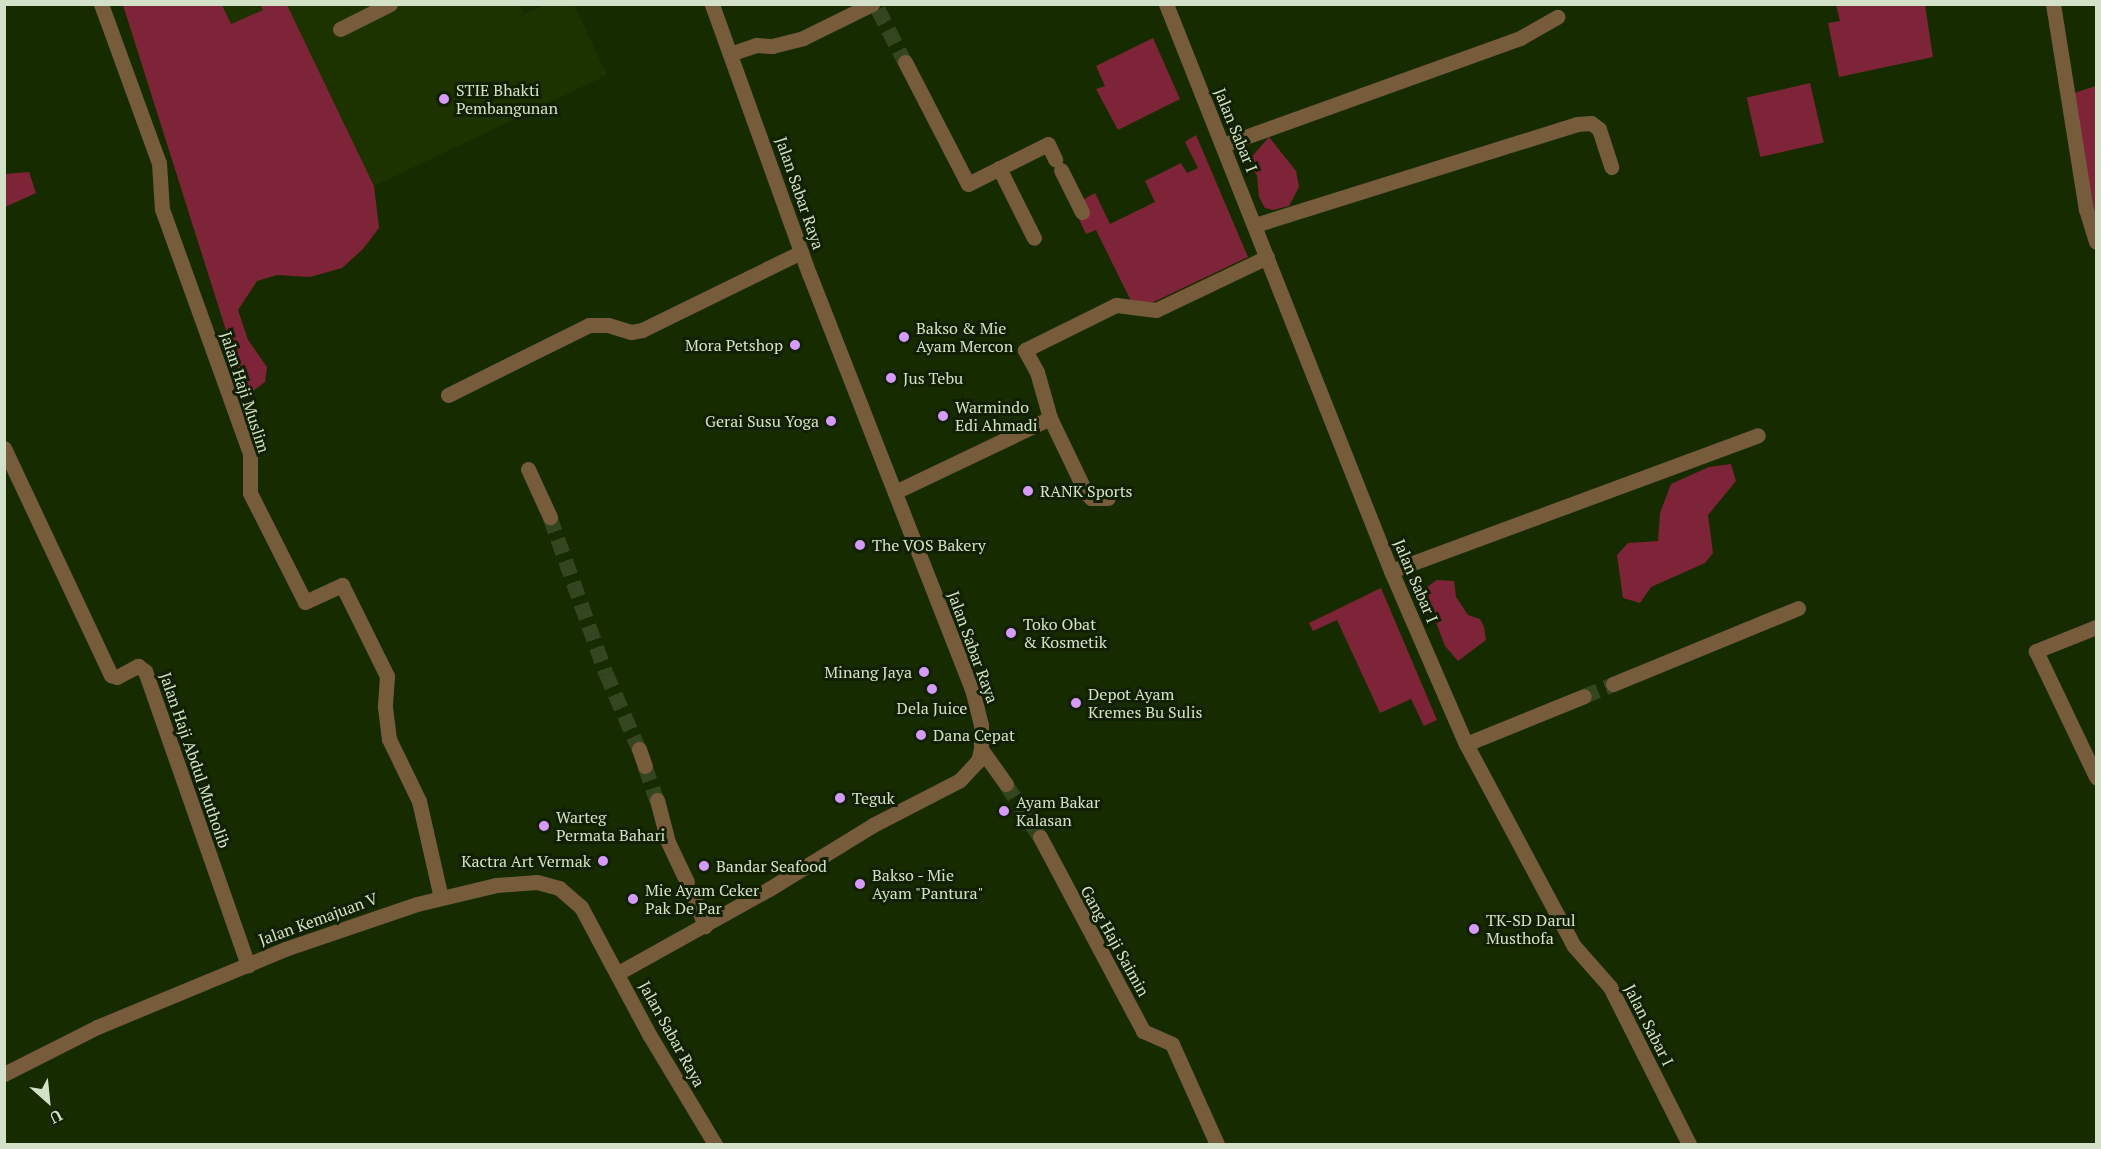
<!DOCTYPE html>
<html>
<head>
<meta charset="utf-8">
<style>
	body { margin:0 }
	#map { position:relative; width:2101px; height:1149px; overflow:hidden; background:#172b01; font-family:"PT Serif",serif }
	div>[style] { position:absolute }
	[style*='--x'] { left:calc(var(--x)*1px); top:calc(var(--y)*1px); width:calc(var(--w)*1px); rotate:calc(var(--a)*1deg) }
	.built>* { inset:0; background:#1c3300 }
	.green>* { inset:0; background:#7e2438; transform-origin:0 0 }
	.minor-tunnel>* { height:15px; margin-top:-7.5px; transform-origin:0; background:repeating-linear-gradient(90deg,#33461f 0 15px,transparent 0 23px) }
	.minor>* { height:15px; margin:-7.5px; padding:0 7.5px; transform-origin:7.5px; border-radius:7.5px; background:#775c3b }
	.dots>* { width:16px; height:16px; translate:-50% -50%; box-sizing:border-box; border:3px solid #112002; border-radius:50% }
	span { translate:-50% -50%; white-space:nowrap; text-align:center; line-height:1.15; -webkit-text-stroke:6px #112002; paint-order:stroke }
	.poi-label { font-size:16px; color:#d4e1c9 }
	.left { translate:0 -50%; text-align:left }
	.right { translate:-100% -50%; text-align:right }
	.street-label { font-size:16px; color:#d4e1c9 }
	.frame { position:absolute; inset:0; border:6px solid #d4e1c9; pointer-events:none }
	.north { position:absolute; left:18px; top:1071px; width:60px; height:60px; -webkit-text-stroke:4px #112002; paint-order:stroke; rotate:153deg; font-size:16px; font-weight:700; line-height:24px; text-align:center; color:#d4e1c9 }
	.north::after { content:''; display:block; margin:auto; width:21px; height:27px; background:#d4e1c9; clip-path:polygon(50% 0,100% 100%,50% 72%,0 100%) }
</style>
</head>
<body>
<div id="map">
	<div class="built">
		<i style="clip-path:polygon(519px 4px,524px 14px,545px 5px,574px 5px,607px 75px,374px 186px,287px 5px)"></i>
		<i style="clip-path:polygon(222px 5px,273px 5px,231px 24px)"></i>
	</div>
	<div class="green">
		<i style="clip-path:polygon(123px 5px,222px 5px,231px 24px,263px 10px,261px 5px,287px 5px,374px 186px,379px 228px,363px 249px,342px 268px,310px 277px,277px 275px,257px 281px,238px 310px,248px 340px,267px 367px,265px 382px,253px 391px,243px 384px)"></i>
		<i style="clip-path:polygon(1836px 5px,1925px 5px,1933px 57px,1839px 77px,1828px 23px,1840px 21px)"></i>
		<i style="clip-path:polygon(1153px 38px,1180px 99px,1118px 130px,1096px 89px,1105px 86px,1096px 66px)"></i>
		<i style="left:1810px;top:83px;width:61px;height:65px;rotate:77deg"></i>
		<i style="clip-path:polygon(2096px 86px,2096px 218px,2071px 94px)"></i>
		<i style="clip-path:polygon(1196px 135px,1248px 257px,1145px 306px,1131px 301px,1096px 230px,1086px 234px,1078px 217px,1081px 201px,1095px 193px,1110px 224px,1155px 202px,1145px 181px,1181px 163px,1187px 173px,1198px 168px,1185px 142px)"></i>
		<i style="clip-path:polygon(1269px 137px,1296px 171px,1299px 187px,1289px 206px,1273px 210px,1265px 208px,1259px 197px,1257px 175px,1249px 166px,1249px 160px)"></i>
		<i style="clip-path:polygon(29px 172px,36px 193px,5px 207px,5px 174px)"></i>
		<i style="clip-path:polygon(1731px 464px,1736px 481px,1708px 515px,1713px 553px,1705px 563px,1651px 587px,1640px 603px,1623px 598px,1617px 555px,1628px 543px,1658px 541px,1660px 513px,1671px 484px,1709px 467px)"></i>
		<i style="clip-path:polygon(1437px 580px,1454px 581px,1456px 597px,1468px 615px,1480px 619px,1484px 627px,1486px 640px,1458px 661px,1445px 646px,1431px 609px,1427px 587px)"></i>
		<i style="clip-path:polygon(1381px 588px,1437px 720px,1424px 726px,1411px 699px,1380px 713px,1337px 620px,1313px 631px,1309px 623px)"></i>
	</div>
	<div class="minor-tunnel">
		<i style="--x:878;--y:9;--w:59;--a:63"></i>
		<i style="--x:550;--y:517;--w:166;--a:70.3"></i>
		<i style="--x:606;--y:673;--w:83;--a:66.5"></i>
		<i style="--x:1584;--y:696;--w:31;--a:-22"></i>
		<i style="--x:645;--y:766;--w:36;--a:71"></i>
		<i style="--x:1006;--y:784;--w:63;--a:57.3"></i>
	</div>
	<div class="minor">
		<i style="--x:101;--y:4;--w:169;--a:70"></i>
		<i style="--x:159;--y:163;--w:46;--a:86.3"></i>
		<i style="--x:162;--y:209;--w:259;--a:70.2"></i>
		<i style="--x:250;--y:453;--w:40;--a:90"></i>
		<i style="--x:250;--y:493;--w:122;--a:63.2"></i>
		<i style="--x:305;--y:602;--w:41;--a:-24.7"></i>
		<i style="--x:342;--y:585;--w:102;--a:63.7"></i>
		<i style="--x:387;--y:676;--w:31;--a:94"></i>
		<i style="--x:385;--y:707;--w:32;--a:83"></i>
		<i style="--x:389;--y:739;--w:69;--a:64.2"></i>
		<i style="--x:419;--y:801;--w:99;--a:77.2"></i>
		<i style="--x:1166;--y:4;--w:610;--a:68.36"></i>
		<i style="--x:1391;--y:571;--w:189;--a:66.6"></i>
		<i style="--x:1466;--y:744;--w:229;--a:61.9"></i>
		<i style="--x:1574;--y:946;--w:55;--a:48.7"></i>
		<i style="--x:1610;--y:987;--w:176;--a:63.3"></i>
		<i style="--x:2053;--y:4;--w:208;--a:80.9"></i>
		<i style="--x:2086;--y:209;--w:34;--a:73"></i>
		<i style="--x:340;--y:29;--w:56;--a:-26.6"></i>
		<i style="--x:730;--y:54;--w:28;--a:-19"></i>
		<i style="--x:756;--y:45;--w:16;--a:4"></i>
		<i style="--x:772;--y:46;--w:32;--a:-14"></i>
		<i style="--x:803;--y:38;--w:77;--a:-26.2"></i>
		<i style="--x:905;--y:62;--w:137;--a:62.7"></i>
		<i style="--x:968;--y:184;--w:89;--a:-26.6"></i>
		<i style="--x:1048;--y:144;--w:17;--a:65"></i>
		<i style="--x:1223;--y:145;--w:316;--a:-19.8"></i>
		<i style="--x:1520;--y:38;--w:43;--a:-29.6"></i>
		<i style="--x:999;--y:168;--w:78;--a:63.4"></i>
		<i style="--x:1061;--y:170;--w:47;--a:63.4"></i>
		<i style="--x:1255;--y:225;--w:337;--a:-17.4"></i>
		<i style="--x:1577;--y:124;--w:14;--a:-4"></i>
		<i style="--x:1591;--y:123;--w:10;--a:37"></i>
		<i style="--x:1599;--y:129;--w:40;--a:72"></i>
		<i style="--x:448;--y:395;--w:157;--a:-26.4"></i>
		<i style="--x:589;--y:325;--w:19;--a:0"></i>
		<i style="--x:608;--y:325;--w:24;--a:17"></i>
		<i style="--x:631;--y:332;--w:11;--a:-10"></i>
		<i style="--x:642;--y:330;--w:177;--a:-26.1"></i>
		<i style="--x:4;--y:448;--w:251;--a:64.8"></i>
		<i style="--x:111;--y:675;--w:6;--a:18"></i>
		<i style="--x:117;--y:677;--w:24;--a:-28"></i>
		<i style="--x:138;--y:666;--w:9;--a:36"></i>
		<i style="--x:145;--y:671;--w:312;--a:70.7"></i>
		<i style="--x:528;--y:469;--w:53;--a:65.4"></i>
		<i style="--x:895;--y:492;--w:172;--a:-25.5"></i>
		<i style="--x:1108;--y:498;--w:17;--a:180"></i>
		<i style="--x:1091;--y:498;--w:7;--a:-135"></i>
		<i style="--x:1086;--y:493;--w:83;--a:-115.6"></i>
		<i style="--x:1050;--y:418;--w:48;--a:-105.8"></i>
		<i style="--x:1037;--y:372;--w:25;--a:-119"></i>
		<i style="--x:1025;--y:350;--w:102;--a:-26.3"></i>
		<i style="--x:1116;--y:305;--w:40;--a:7.1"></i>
		<i style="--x:1156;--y:310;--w:123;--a:-25.5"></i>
		<i style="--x:1391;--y:571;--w:391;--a:-20.3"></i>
		<i style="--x:2096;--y:627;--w:65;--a:158.2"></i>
		<i style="--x:2036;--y:651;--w:140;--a:64.5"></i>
		<i style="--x:1613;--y:684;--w:200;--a:-22.3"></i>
		<i style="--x:1466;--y:744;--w:127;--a:-22.1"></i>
		<i style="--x:639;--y:749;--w:18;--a:71"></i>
		<i style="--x:981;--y:749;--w:43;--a:54.5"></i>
		<i style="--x:657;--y:800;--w:43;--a:75.3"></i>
		<i style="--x:668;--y:842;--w:44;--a:64.6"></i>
		<i style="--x:1040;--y:837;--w:220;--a:62"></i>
		<i style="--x:1143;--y:1031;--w:32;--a:24"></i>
		<i style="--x:1172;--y:1044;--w:110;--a:65.8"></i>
		<i style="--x:695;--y:900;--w:28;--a:69"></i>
		<i style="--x:618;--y:973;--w:173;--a:-29.1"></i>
		<i style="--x:769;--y:889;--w:122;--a:-31.6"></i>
		<i style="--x:873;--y:825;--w:98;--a:-27.3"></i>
		<i style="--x:960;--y:780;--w:26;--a:-47"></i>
		<i style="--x:978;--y:761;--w:12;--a:-76"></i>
		<i style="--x:981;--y:749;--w:24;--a:-90"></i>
		<i style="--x:981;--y:725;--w:34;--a:-104"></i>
		<i style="--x:973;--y:692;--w:449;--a:-111.4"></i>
		<i style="--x:809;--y:274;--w:287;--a:-109.8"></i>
		<i style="--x:4;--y:1074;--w:104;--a:-26.8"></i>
		<i style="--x:97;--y:1027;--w:204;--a:-22.5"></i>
		<i style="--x:285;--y:949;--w:139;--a:-18.8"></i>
		<i style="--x:417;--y:904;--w:81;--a:-13.5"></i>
		<i style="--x:496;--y:885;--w:41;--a:-4.2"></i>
		<i style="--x:537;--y:882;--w:23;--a:15"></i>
		<i style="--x:559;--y:888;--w:29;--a:41"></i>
		<i style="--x:581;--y:907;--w:146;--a:61.9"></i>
		<i style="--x:650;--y:1036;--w:126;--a:59"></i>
	</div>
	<div class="dots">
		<i style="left:444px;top:99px;background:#d59bfa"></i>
		<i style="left:904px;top:337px;background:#d59bfa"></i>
		<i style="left:795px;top:345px;background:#d59bfa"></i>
		<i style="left:891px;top:378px;background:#d59bfa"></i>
		<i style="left:943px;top:416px;background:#d59bfa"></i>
		<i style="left:831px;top:421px;background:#d59bfa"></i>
		<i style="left:1028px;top:491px;background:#d59bfa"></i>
		<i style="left:860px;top:545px;background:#d59bfa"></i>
		<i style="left:1011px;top:633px;background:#d59bfa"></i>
		<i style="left:924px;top:672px;background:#d59bfa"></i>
		<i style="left:932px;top:689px;background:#d59bfa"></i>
		<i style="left:1076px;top:703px;background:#d59bfa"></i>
		<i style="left:921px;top:735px;background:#d59bfa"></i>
		<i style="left:840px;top:798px;background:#d59bfa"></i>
		<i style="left:1004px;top:811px;background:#d59bfa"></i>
		<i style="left:544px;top:826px;background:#d59bfa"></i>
		<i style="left:603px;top:861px;background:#d59bfa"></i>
		<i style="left:704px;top:866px;background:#d59bfa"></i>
		<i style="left:860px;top:884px;background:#d59bfa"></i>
		<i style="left:633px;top:899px;background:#d59bfa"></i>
		<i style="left:1474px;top:929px;background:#d59bfa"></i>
	</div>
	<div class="poi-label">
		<span class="left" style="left:456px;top:99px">STIE Bhakti<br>Pembangunan</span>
		<span class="left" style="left:916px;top:337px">Bakso &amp; Mie<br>Ayam Mercon</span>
		<span class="right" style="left:783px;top:345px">Mora Petshop</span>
		<span class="left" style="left:903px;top:378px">Jus Tebu</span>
		<span class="left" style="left:955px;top:416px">Warmindo<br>Edi Ahmadi</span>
		<span class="right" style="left:819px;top:421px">Gerai Susu Yoga</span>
		<span class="left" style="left:1040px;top:491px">RANK Sports</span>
		<span class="left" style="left:872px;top:545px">The VOS Bakery</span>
		<span class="left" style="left:1023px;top:633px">Toko Obat<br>&amp; Kosmetik</span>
		<span class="right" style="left:912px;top:672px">Minang Jaya</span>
		<span class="left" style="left:1088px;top:703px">Depot Ayam<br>Kremes Bu Sulis</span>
		<span style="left:932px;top:708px">Dela Juice</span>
		<span class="left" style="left:933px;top:735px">Dana Cepat</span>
		<span class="left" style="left:852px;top:798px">Teguk</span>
		<span class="left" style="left:1016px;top:811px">Ayam Bakar<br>Kalasan</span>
		<span class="left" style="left:556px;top:826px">Warteg<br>Permata Bahari</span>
		<span class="right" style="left:591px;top:861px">Kactra Art Vermak</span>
		<span class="left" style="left:716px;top:866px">Bandar Seafood</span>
		<span class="left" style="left:872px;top:884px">Bakso - Mie<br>Ayam "Pantura"</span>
		<span class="left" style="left:645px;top:899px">Mie Ayam Ceker<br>Pak De Par</span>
		<span class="left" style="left:1486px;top:929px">TK-SD Darul<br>Musthofa</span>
	</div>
	<div class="street-label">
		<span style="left:1236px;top:130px;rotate:68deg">Jalan Sabar I</span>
		<span style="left:800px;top:193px;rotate:71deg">Jalan Sabar Raya</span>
		<span style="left:245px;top:392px;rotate:72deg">Jalan Haji Muslim</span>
		<span style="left:1416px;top:581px;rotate:67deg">Jalan Sabar I</span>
		<span style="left:973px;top:647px;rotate:70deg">Jalan Sabar Raya</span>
		<span style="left:195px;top:760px;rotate:71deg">Jalan Haji Abdul Mutholib</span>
		<span style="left:318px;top:919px;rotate:-20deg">Jalan Kemajuan V</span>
		<span style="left:1115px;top:941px;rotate:61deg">Gang Haji Saimin</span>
		<span style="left:1649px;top:1025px;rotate:63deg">Jalan Sabar I</span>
		<span style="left:672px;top:1034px;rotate:61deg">Jalan Sabar Raya</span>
	</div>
	<div class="frame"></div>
	<div class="north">U</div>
</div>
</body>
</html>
